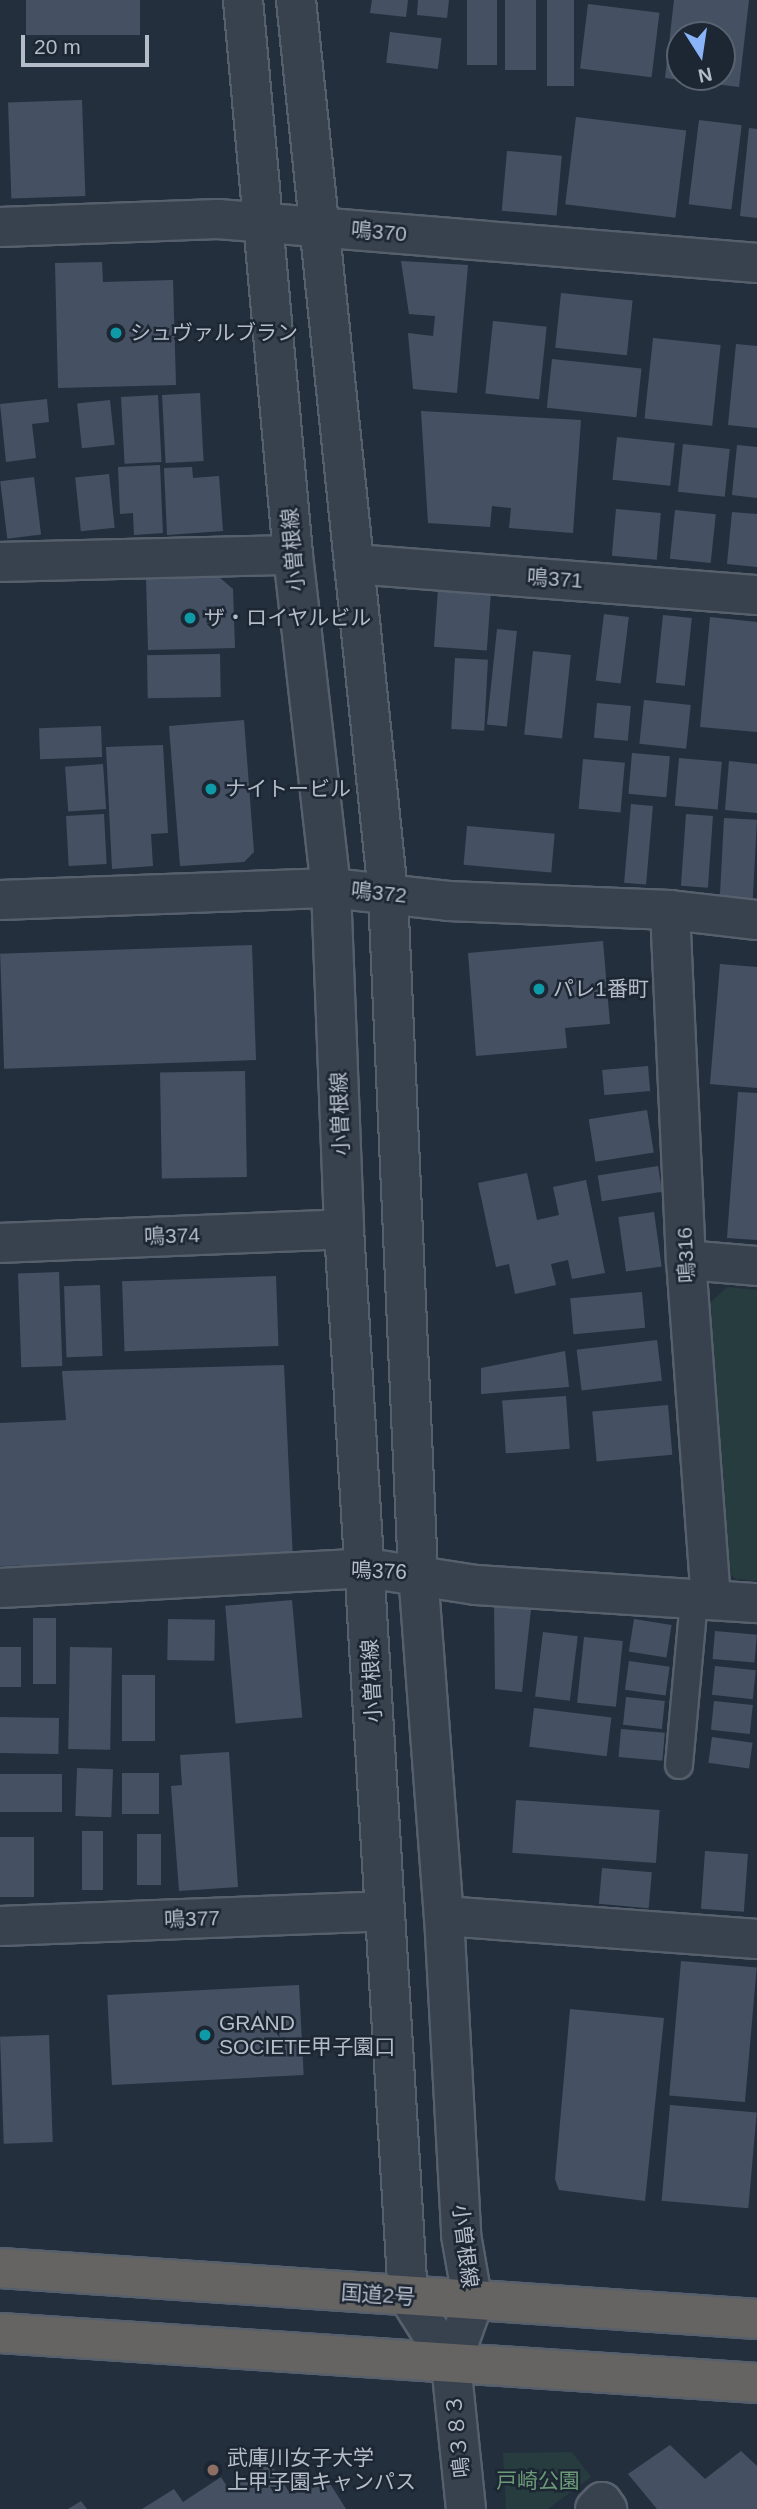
<!DOCTYPE html>
<html>
<head>
<meta charset="utf-8">
<style>
	body { margin:0 }
	#map { position:relative; width:757px; height:2509px; overflow:hidden; background:#242f3e; font-family:Helvetica,"Noto Sans JP",sans-serif }
	div>[style] { position:absolute }
	[style*='--x'] { left:calc(var(--x)*1px); top:calc(var(--y)*1px); width:calc(var(--w)*1px); rotate:calc(var(--a)*1deg) }
	.green>* { inset:0; background:#263c3f }
	.building>* { inset:0; background:#455162; transform-origin:0 0 }
	.roads { filter:drop-shadow(2px 0 #565f6c) drop-shadow(-2px 0 #565f6c) drop-shadow(0 2px #565f6c) drop-shadow(0 -2px #565f6c) }
	.service>* { height:26px; margin:-13px; padding:0 13px; transform-origin:13px; border-radius:13px; background:#38414e }
	.minor>* { height:38px; margin:-19px; padding:0 19px; transform-origin:19px; border-radius:19px; background:#38414e }
	.tertiary>* { height:38px; margin:-19px; padding:0 19px; transform-origin:19px; border-radius:19px; background:#38414e }
	.trunk>* { height:38px; margin:-19px; padding:0 19px; transform-origin:19px; border-radius:19px; background:#656462 }
	.dots>* { width:19px; height:19px; translate:-50% -50%; box-sizing:border-box; border:4px solid #1d2633; border-radius:50% }
	span { translate:-50% -50%; white-space:nowrap; text-align:center; line-height:1.15; -webkit-text-stroke:5px #1d2633; paint-order:stroke }
	.street-label { font-size:21px; color:#b4bcc9 }
	.poi-label { font-size:21px; color:#b4bcc9 }
	.left { translate:0 -50%; text-align:left }
	.park-label { font-size:21px; color:#6b9a76 }
	.north { position:absolute; left:666px; top:21px; width:70px; height:70px; box-sizing:border-box; background:#1d2633; border:2px solid #59626f; border-radius:50%; rotate:168deg; font-size:19px; font-weight:700; line-height:28px; text-align:center; color:#b4bcc9 }
	.north::after { content:''; display:block; margin:auto; width:24px; height:32px; background:#8ab4f8; clip-path:polygon(50% 0,100% 100%,50% 72%,0 100%) }
	.scale { position:absolute; left:21px; top:35px; width:128px; height:32px; box-sizing:border-box; border:4px solid #b4bcc9; border-top:0; padding-left:9px; font-size:21px; line-height:24px; white-space:nowrap; color:#b4bcc9; -webkit-text-stroke:5px #1d2633; paint-order:stroke }
</style>
</head>
<body>
<div id="map">
	<div class="green">
		<i style="clip-path:polygon(727px 1287px,757px 1290px,757px 1581px,736px 1579px,723px 1568px,711px 1302px)"></i>
		<i style="clip-path:polygon(572px 2452px,591px 2477px,548px 2509px,506px 2509px,503px 2453px)"></i>
	</div>
	<div class="building">
		<i style="left:26px;top:0;width:114px;height:35px"></i>
		<i style="clip-path:polygon(372px 0,408px 0,406px 17px,370px 13px)"></i>
		<i style="clip-path:polygon(418px 0,449px 0,447px 18px,417px 15px)"></i>
		<i style="left:467px;top:0;width:30px;height:65px"></i>
		<i style="left:505px;top:0;width:31px;height:70px"></i>
		<i style="left:547px;top:0;width:27px;height:86px"></i>
		<i style="clip-path:polygon(evenodd,674px 0,749px 0,739px 87px,665px 78px,674px 0,680px 35px,722px 35px,722px 77px,680px 77px,680px 35px)"></i>
		<i style="left:588px;top:4px;width:72px;height:65px;rotate:7deg"></i>
		<i style="left:390px;top:32px;width:52px;height:31px;rotate:7deg"></i>
		<i style="left:82px;top:100px;width:96px;height:74px;rotate:88deg"></i>
		<i style="left:576px;top:117px;width:111px;height:88px;rotate:7deg"></i>
		<i style="left:699px;top:120px;width:43px;height:85px;rotate:7deg"></i>
		<i style="clip-path:polygon(749px 128px,757px 129px,757px 218px,740px 216px)"></i>
		<i style="left:507px;top:151px;width:55px;height:60px;rotate:5deg"></i>
		<i style="clip-path:polygon(401px 261px,468px 265px,457px 393px,413px 389px,408px 333px,433px 336px,435px 316px,409px 314px)"></i>
		<i style="clip-path:polygon(102px 262px,103px 282px,173px 280px,176px 385px,58px 388px,55px 263px)"></i>
		<i style="left:561px;top:293px;width:72px;height:55px;rotate:6deg"></i>
		<i style="left:493px;top:321px;width:54px;height:73px;rotate:6deg"></i>
		<i style="left:653px;top:338px;width:68px;height:81px;rotate:6deg"></i>
		<i style="clip-path:polygon(736px 344px,757px 346px,757px 428px,728px 425px)"></i>
		<i style="left:552px;top:359px;width:90px;height:49px;rotate:6deg"></i>
		<i style="left:200px;top:393px;width:68px;height:38px;rotate:87deg"></i>
		<i style="left:158px;top:395px;width:67px;height:37px;rotate:87deg"></i>
		<i style="clip-path:polygon(47px 399px,49px 422px,32px 424px,36px 458px,6px 462px,0 404px)"></i>
		<i style="left:110px;top:400px;width:45px;height:33px;rotate:84deg"></i>
		<i style="clip-path:polygon(421px 411px,581px 420px,573px 533px,509px 528px,511px 508px,492px 506px,490px 527px,428px 523px)"></i>
		<i style="left:617px;top:437px;width:58px;height:43px;rotate:6deg"></i>
		<i style="left:683px;top:444px;width:47px;height:48px;rotate:6deg"></i>
		<i style="clip-path:polygon(737px 445px,757px 447px,757px 498px,732px 495px)"></i>
		<i style="clip-path:polygon(160px 465px,163px 533px,134px 535px,133px 513px,120px 514px,118px 467px)"></i>
		<i style="clip-path:polygon(192px 467px,193px 478px,219px 476px,223px 531px,167px 535px,164px 468px)"></i>
		<i style="left:109px;top:474px;width:54px;height:34px;rotate:84deg"></i>
		<i style="left:34px;top:477px;width:58px;height:34px;rotate:83deg"></i>
		<i style="left:616px;top:509px;width:45px;height:47px;rotate:5deg"></i>
		<i style="left:675px;top:510px;width:41px;height:49px;rotate:6deg"></i>
		<i style="clip-path:polygon(732px 512px,757px 514px,757px 567px,727px 564px)"></i>
		<i style="clip-path:polygon(219px 577px,233px 589px,235px 648px,148px 650px,146px 578px)"></i>
		<i style="left:438px;top:589px;width:53px;height:58px;rotate:4deg"></i>
		<i style="left:604px;top:614px;width:25px;height:67px;rotate:7deg"></i>
		<i style="left:663px;top:615px;width:29px;height:68px;rotate:6deg"></i>
		<i style="clip-path:polygon(710px 617px,757px 622px,757px 732px,700px 727px)"></i>
		<i style="left:497px;top:629px;width:20px;height:96px;rotate:6deg"></i>
		<i style="left:533px;top:651px;width:38px;height:84px;rotate:6deg"></i>
		<i style="left:220px;top:654px;width:43px;height:73px;rotate:89deg"></i>
		<i style="left:455px;top:658px;width:33px;height:71px;rotate:3deg"></i>
		<i style="left:644px;top:700px;width:47px;height:44px;rotate:6deg"></i>
		<i style="left:597px;top:703px;width:34px;height:35px;rotate:5deg"></i>
		<i style="clip-path:polygon(244px 720px,254px 852px,244px 862px,180px 866px,169px 726px)"></i>
		<i style="left:101px;top:726px;width:31px;height:62px;rotate:88deg"></i>
		<i style="clip-path:polygon(163px 745px,168px 833px,151px 834px,153px 866px,112px 869px,106px 747px)"></i>
		<i style="left:632px;top:753px;width:38px;height:41px;rotate:5deg"></i>
		<i style="left:679px;top:758px;width:43px;height:48px;rotate:5deg"></i>
		<i style="left:583px;top:759px;width:42px;height:50px;rotate:5deg"></i>
		<i style="clip-path:polygon(729px 761px,757px 764px,757px 813px,725px 810px)"></i>
		<i style="left:103px;top:764px;width:45px;height:38px;rotate:86deg"></i>
		<i style="left:631px;top:804px;width:22px;height:79px;rotate:5deg"></i>
		<i style="left:104px;top:814px;width:50px;height:38px;rotate:87deg"></i>
		<i style="left:686px;top:814px;width:27px;height:72px;rotate:4deg"></i>
		<i style="left:724px;top:818px;width:33px;height:79px;rotate:3deg"></i>
		<i style="left:467px;top:826px;width:88px;height:39px;rotate:5deg"></i>
		<i style="clip-path:polygon(603px 941px,610px 1024px,565px 1028px,567px 1048px,476px 1056px,468px 953px)"></i>
		<i style="left:252px;top:945px;width:115px;height:252px;rotate:88deg"></i>
		<i style="clip-path:polygon(720px 964px,757px 967px,757px 1088px,710px 1084px)"></i>
		<i style="left:648px;top:1066px;width:25px;height:46px;rotate:85deg"></i>
		<i style="left:245px;top:1071px;width:106px;height:85px;rotate:89deg"></i>
		<i style="clip-path:polygon(738px 1092px,757px 1093px,757px 1240px,727px 1238px)"></i>
		<i style="left:647px;top:1110px;width:43px;height:59px;rotate:81deg"></i>
		<i style="left:658px;top:1166px;width:26px;height:61px;rotate:81deg"></i>
		<i style="clip-path:polygon(527px 1173px,537px 1220px,559px 1215px,553px 1187px,586px 1180px,605px 1273px,572px 1279px,568px 1260px,551px 1264px,556px 1285px,515px 1294px,509px 1264px,496px 1267px,478px 1183px)"></i>
		<i style="left:654px;top:1212px;width:55px;height:36px;rotate:82deg"></i>
		<i style="left:59px;top:1272px;width:94px;height:41px;rotate:88deg"></i>
		<i style="left:276px;top:1276px;width:70px;height:154px;rotate:88deg"></i>
		<i style="left:100px;top:1285px;width:71px;height:36px;rotate:88deg"></i>
		<i style="left:642px;top:1292px;width:36px;height:72px;rotate:85deg"></i>
		<i style="left:657px;top:1340px;width:41px;height:81px;rotate:83deg"></i>
		<i style="clip-path:polygon(565px 1351px,569px 1387px,481px 1394px,481px 1368px)"></i>
		<i style="clip-path:polygon(284px 1365px,293px 1560px,0 1566px,0 1423px,66px 1420px,62px 1371px)"></i>
		<i style="left:566px;top:1396px;width:53px;height:64px;rotate:86deg"></i>
		<i style="left:668px;top:1405px;width:50px;height:76px;rotate:85deg"></i>
		<i style="left:292px;top:1600px;width:118px;height:67px;rotate:85deg"></i>
		<i style="clip-path:polygon(494px 1602px,531px 1609px,522px 1692px,495px 1689px)"></i>
		<i style="left:33px;top:1618px;width:23px;height:66px"></i>
		<i style="left:168px;top:1619px;width:47px;height:41px;rotate:1deg"></i>
		<i style="left:634px;top:1619px;width:38px;height:33px;rotate:9deg"></i>
		<i style="left:715px;top:1631px;width:42px;height:28px;rotate:5deg"></i>
		<i style="left:543px;top:1632px;width:35px;height:65px;rotate:7deg"></i>
		<i style="left:584px;top:1637px;width:39px;height:66px;rotate:6deg"></i>
		<i style="left:0;top:1647px;width:21px;height:40px"></i>
		<i style="left:70px;top:1647px;width:42px;height:102px;rotate:1deg"></i>
		<i style="left:629px;top:1661px;width:41px;height:29px;rotate:8deg"></i>
		<i style="left:715px;top:1666px;width:41px;height:29px;rotate:6deg"></i>
		<i style="left:122px;top:1675px;width:33px;height:66px"></i>
		<i style="left:626px;top:1697px;width:39px;height:28px;rotate:6deg"></i>
		<i style="left:714px;top:1701px;width:39px;height:29px;rotate:6deg"></i>
		<i style="left:534px;top:1708px;width:78px;height:39px;rotate:7deg"></i>
		<i style="left:0;top:1717px;width:59px;height:36px;rotate:1deg"></i>
		<i style="left:621px;top:1729px;width:44px;height:28px;rotate:5deg"></i>
		<i style="left:712px;top:1737px;width:41px;height:26px;rotate:8deg"></i>
		<i style="clip-path:polygon(229px 1752px,238px 1887px,179px 1891px,171px 1786px,182px 1785px,180px 1755px)"></i>
		<i style="left:77px;top:1768px;width:36px;height:48px;rotate:2deg"></i>
		<i style="left:122px;top:1773px;width:37px;height:41px"></i>
		<i style="left:0;top:1774px;width:62px;height:38px"></i>
		<i style="left:516px;top:1800px;width:144px;height:53px;rotate:4deg"></i>
		<i style="left:82px;top:1831px;width:21px;height:59px"></i>
		<i style="left:137px;top:1834px;width:24px;height:51px"></i>
		<i style="left:0;top:1837px;width:34px;height:60px"></i>
		<i style="left:705px;top:1851px;width:43px;height:58px;rotate:4deg"></i>
		<i style="left:602px;top:1868px;width:50px;height:36px;rotate:5deg"></i>
		<i style="left:681px;top:1961px;width:76px;height:135px;rotate:5deg"></i>
		<i style="left:299px;top:1985px;width:90px;height:192px;rotate:87deg"></i>
		<i style="clip-path:polygon(570px 2009px,664px 2018px,645px 2201px,559px 2190px,555px 2179px)"></i>
		<i style="left:49px;top:2035px;width:107px;height:49px;rotate:88deg"></i>
		<i style="left:670px;top:2105px;width:87px;height:96px;rotate:5deg"></i>
		<i style="clip-path:polygon(670px 2445px,705px 2479px,741px 2451px,757px 2466px,757px 2509px,657px 2509px,628px 2474px)"></i>
		<i style="clip-path:polygon(270px 2463px,289px 2492px,322px 2471px,346px 2509px,142px 2509px,174px 2489px,183px 2502px,221px 2477px,228px 2488px)"></i>
		<i style="clip-path:polygon(81px 2501px,87px 2509px,68px 2509px)"></i>
	</div>
	<div class="roads">
		<div class="service">
			<i style="--x:679;--y:1765;--w:167;--a:-84.8"></i>
		</div>
		<div class="minor">
			<i style="--x:0;--y:227;--w:218;--a:-2.1"></i>
			<i style="--x:218;--y:219;--w:541;--a:4.67"></i>
			<i style="--x:0;--y:562;--w:293;--a:-1.4"></i>
			<i style="--x:354;--y:564;--w:404;--a:4.4"></i>
			<i style="--x:0;--y:900;--w:331;--a:-2.1"></i>
			<i style="--x:331;--y:888;--w:118;--a:6.3"></i>
			<i style="--x:448;--y:901;--w:222;--a:2.3"></i>
			<i style="--x:670;--y:910;--w:88;--a:6.6"></i>
			<i style="--x:670;--y:910;--w:350;--a:87.4"></i>
			<i style="--x:686;--y:1260;--w:340;--a:85.8"></i>
			<i style="--x:0;--y:1243;--w:344;--a:-2.3"></i>
			<i style="--x:686;--y:1260;--w:71;--a:4.8"></i>
			<i style="--x:0;--y:1588;--w:368;--a:-3.1"></i>
			<i style="--x:367;--y:1568;--w:110;--a:8.9"></i>
			<i style="--x:476;--y:1585;--w:282;--a:3.7"></i>
			<i style="--x:444;--y:1916;--w:314;--a:4.2"></i>
			<i style="--x:0;--y:1926;--w:385;--a:-2.2"></i>
			<i style="--x:595;--y:2509;--w:10;--a:-45"></i>
			<i style="--x:602;--y:2502;--w:9;--a:54"></i>
		</div>
		<div class="tertiary">
			<i style="--x:243;--y:0;--w:557;--a:84.85"></i>
			<i style="--x:293;--y:555;--w:335;--a:83.5"></i>
			<i style="--x:331;--y:888;--w:341;--a:87.8"></i>
			<i style="--x:344;--y:1229;--w:1069;--a:86.57"></i>
			<i style="--x:408;--y:2296;--w:80;--a:57.7"></i>
			<i style="--x:296;--y:0;--w:899;--a:84.12"></i>
			<i style="--x:388;--y:894;--w:680;--a:87.47"></i>
			<i style="--x:418;--y:1573;--w:344;--a:85.7"></i>
			<i style="--x:444;--y:1916;--w:319;--a:86.9"></i>
			<i style="--x:461;--y:2235;--w:69;--a:80"></i>
			<i style="--x:473;--y:2303;--w:65;--a:109.8"></i>
			<i style="--x:451;--y:2364;--w:146;--a:84.1"></i>
		</div>
		<div class="trunk">
			<i style="--x:0;--y:2268;--w:759;--a:3.85"></i>
			<i style="--x:0;--y:2333;--w:759;--a:3.78"></i>
		</div>
	</div>
	<div class="dots">
		<i style="left:116px;top:333px;background:#0f9aa8"></i>
		<i style="left:190px;top:618px;background:#0f9aa8"></i>
		<i style="left:211px;top:789px;background:#0f9aa8"></i>
		<i style="left:539px;top:989px;background:#0f9aa8"></i>
		<i style="left:205px;top:2035px;background:#0f9aa8"></i>
		<i style="left:213px;top:2470px;background:#8d6e63"></i>
	</div>
	<div class="street-label">
		<span style="left:379px;top:232px;rotate:5deg">鳴370</span>
		<span style="left:293px;top:550px;rotate:-95deg">小曽根線</span>
		<span style="left:555px;top:579px;rotate:4deg">鳴371</span>
		<span style="left:379px;top:893px;rotate:6deg">鳴372</span>
		<span style="left:340px;top:1114px;rotate:-92deg">小曽根線</span>
		<span style="left:172px;top:1236px;rotate:-2deg">鳴374</span>
		<span style="left:686px;top:1255px;rotate:-93deg">鳴316</span>
		<span style="left:379px;top:1571px;rotate:2deg">鳴376</span>
		<span style="left:372px;top:1681px;rotate:-93deg">小曽根線</span>
		<span style="left:192px;top:1919px;rotate:-2deg">鳴377</span>
		<span style="left:465px;top:2246px;rotate:83deg">小曽根線</span>
		<span style="left:378px;top:2295px;rotate:4deg">国道2号</span>
		<span style="left:458px;top:2436px;rotate:-96deg">鳴３８３</span>
	</div>
	<div class="poi-label">
		<span class="left" style="left:130px;top:333px">シュヴァルブラン</span>
		<span class="left" style="left:204px;top:618px">ザ・ロイヤルビル</span>
		<span class="left" style="left:225px;top:789px">ナイトービル</span>
		<span class="left" style="left:553px;top:989px">パレ1番町</span>
		<span class="left" style="left:219px;top:2035px">GRAND<br>SOCIETE甲子園口</span>
		<span class="left" style="left:227px;top:2470px">武庫川女子大学<br>上甲子園キャンパス</span>
	</div>
	<div class="park-label">
		<span style="left:538px;top:2481px">戸崎公園</span>
	</div>
	<div class="north">N</div>
	<div class="scale">20 m</div>
</div>
</body>
</html>
